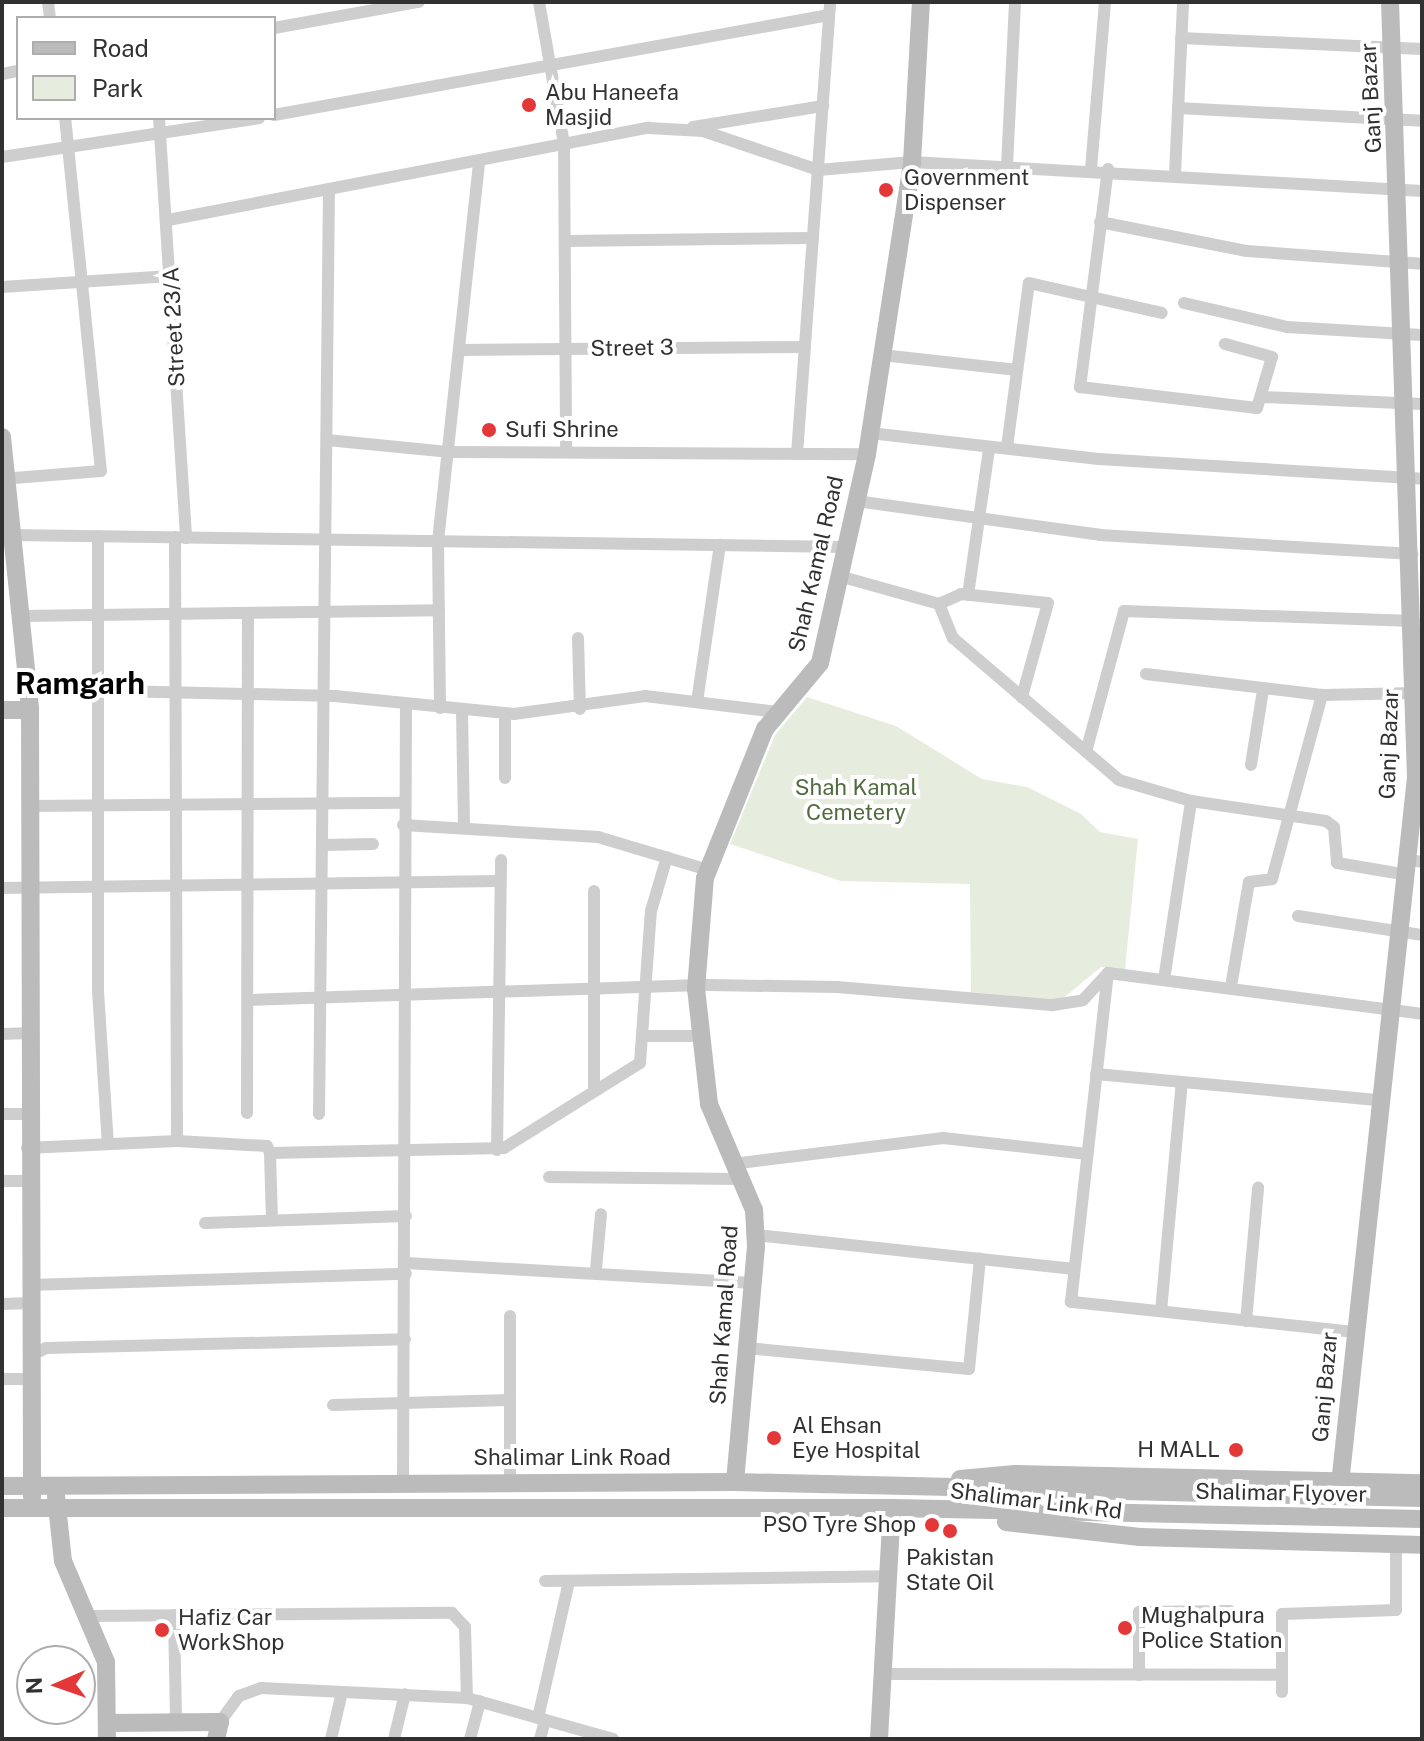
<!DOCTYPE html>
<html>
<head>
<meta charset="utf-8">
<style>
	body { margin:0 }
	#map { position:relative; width:1424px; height:1741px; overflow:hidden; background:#fff; font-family:"Public Sans",sans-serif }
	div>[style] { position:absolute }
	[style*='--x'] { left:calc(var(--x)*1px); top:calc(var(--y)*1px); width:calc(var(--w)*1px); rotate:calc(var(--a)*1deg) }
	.green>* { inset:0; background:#e6eddf }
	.street>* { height:12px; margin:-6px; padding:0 6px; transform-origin:6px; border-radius:6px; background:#cecece }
	.secondary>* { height:18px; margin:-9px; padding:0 9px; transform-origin:9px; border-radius:9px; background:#bbb }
	.dots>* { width:22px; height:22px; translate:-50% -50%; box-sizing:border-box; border:4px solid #fff; border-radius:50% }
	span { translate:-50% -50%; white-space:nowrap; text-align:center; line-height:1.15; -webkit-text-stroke:8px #fff; paint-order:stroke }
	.poi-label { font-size:22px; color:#313131 }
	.left { translate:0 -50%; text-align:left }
	.right { translate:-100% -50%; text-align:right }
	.street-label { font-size:22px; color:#313131 }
	.park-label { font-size:22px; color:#506c3e }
	.district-label { font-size:30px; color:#000; font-weight:700 }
	.frame { position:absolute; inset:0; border:4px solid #313131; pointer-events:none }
	.legend { position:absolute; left:16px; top:16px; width:260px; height:104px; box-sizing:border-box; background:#fff; border:2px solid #adadad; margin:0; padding:10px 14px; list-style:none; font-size:24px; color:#313131 }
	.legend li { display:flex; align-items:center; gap:16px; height:40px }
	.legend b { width:40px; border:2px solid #adadad }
	.north { position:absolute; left:16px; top:1645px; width:80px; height:80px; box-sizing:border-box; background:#fff; border:2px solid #adadad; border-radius:50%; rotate:268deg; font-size:22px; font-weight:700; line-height:32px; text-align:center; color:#313131 }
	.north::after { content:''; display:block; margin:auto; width:28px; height:36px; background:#e33837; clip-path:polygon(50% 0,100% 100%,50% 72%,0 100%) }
</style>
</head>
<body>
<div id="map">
	<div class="green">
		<i style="clip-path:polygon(807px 697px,896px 726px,982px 779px,1027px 787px,1081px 814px,1100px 832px,1138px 839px,1125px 970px,1101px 967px,1061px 1000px,971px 992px,970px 884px,841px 881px,730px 844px,775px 735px)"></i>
	</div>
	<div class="street">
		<i style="--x:48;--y:2;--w:16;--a:83"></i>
		<i style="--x:539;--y:2;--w:144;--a:80"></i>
		<i style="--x:564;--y:144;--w:308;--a:89.6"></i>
		<i style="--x:274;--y:28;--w:147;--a:-10.2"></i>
		<i style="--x:1181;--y:38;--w:241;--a:2.6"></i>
		<i style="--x:2;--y:74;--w:16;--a:-11"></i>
		<i style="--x:1178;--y:108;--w:244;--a:3"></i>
		<i style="--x:274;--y:115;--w:564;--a:-10.21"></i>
		<i style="--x:159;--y:118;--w:421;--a:86.3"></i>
		<i style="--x:693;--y:127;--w:132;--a:-9.2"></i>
		<i style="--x:2;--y:157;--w:260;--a:-8.6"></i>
		<i style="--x:1007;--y:166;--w:164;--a:-87.2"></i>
		<i style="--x:1091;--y:169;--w:168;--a:-85.2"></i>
		<i style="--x:1108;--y:169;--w:220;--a:97.3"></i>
		<i style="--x:1080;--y:387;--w:178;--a:6.8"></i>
		<i style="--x:1257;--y:408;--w:53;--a:-73.6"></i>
		<i style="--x:1272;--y:357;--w:49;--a:-164.5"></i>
		<i style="--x:1175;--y:174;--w:172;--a:-87.3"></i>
		<i style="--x:168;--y:220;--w:489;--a:-10.9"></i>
		<i style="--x:648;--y:128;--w:55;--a:3.1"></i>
		<i style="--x:703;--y:131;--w:121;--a:18.7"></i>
		<i style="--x:818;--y:170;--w:94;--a:-4.9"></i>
		<i style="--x:912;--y:162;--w:511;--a:3.25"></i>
		<i style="--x:1100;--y:222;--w:150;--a:11.2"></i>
		<i style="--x:1247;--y:251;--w:175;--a:4.2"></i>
		<i style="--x:565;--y:241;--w:248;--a:-0.7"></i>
		<i style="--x:2;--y:287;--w:169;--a:-3.7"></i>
		<i style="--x:1184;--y:303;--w:106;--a:13.1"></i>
		<i style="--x:1287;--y:327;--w:135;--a:3.4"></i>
		<i style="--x:460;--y:350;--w:345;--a:-0.5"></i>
		<i style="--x:882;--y:355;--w:136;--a:6.3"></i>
		<i style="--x:1262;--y:397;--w:160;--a:2.5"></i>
		<i style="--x:870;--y:433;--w:230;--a:6.5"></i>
		<i style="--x:1099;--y:459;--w:324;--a:3.5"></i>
		<i style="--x:327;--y:440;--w:124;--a:5.6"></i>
		<i style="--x:450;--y:452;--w:417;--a:0.3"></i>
		<i style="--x:1007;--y:447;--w:165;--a:-82.4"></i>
		<i style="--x:1029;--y:283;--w:136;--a:12.7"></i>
		<i style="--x:797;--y:454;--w:453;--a:-85.8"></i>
		<i style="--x:2;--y:479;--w:99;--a:-4.6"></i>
		<i style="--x:101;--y:471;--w:355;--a:-95.8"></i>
		<i style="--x:856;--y:501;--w:246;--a:7.9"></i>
		<i style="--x:1100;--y:535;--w:313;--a:3.5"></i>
		<i style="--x:12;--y:535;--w:834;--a:0.82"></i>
		<i style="--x:98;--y:536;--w:455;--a:90"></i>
		<i style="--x:98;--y:991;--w:153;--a:86.3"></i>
		<i style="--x:175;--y:537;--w:604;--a:89.81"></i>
		<i style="--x:839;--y:576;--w:104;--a:15.6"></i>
		<i style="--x:939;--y:604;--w:37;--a:68"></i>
		<i style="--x:953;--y:638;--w:218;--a:40.5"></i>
		<i style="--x:1119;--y:780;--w:75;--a:16.3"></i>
		<i style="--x:1191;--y:801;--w:136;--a:8.4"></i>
		<i style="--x:1326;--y:821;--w:10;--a:37"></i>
		<i style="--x:1334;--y:827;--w:36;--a:85"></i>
		<i style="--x:1337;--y:863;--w:66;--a:9.6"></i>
		<i style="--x:968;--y:595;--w:148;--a:-81.8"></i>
		<i style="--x:939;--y:604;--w:24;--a:-24"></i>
		<i style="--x:961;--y:594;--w:87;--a:5.9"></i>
		<i style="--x:1048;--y:603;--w:98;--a:105.5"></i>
		<i style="--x:21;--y:616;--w:418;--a:-0.8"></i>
		<i style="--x:578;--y:638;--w:71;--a:88.4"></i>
		<i style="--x:1146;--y:674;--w:177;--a:6.8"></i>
		<i style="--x:1322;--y:695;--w:93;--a:-1.2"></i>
		<i style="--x:29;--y:689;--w:306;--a:1.3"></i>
		<i style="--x:335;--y:696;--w:180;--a:5.7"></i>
		<i style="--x:514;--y:714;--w:132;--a:-7.8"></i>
		<i style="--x:645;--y:696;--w:134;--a:6.9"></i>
		<i style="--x:697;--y:702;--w:159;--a:-81.7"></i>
		<i style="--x:440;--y:708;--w:167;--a:-90.7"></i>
		<i style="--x:438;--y:541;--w:382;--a:-83.8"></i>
		<i style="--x:462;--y:711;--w:117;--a:89"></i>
		<i style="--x:1086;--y:752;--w:146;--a:-74.9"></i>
		<i style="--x:1124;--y:611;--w:290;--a:2"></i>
		<i style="--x:1251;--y:765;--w:76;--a:-80.9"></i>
		<i style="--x:505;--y:778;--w:64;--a:-90"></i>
		<i style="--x:29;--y:806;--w:375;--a:-0.5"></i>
		<i style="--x:403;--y:825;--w:195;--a:3.5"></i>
		<i style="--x:598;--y:837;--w:115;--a:16.7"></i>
		<i style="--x:325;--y:845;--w:48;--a:-1.2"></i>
		<i style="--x:1404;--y:859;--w:18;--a:9"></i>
		<i style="--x:2;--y:888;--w:498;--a:-0.8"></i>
		<i style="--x:594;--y:891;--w:199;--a:90"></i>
		<i style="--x:1298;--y:916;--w:125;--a:8.7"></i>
		<i style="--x:1164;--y:980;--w:181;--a:-81.4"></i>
		<i style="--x:1232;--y:981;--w:100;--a:-80.3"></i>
		<i style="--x:1249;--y:882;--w:23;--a:-7"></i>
		<i style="--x:1272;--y:879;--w:191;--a:-74.8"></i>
		<i style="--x:249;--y:1000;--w:459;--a:-1.9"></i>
		<i style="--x:708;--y:985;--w:129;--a:0.9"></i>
		<i style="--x:837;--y:987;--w:217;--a:4.8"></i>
		<i style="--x:1053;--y:1005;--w:30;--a:-9"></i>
		<i style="--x:1083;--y:1000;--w:37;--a:-47"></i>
		<i style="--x:2;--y:1034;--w:25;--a:-2"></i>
		<i style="--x:644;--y:1036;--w:55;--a:0"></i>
		<i style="--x:1096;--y:1074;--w:282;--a:5.3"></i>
		<i style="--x:247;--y:1113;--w:500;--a:-89.89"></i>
		<i style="--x:2;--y:1114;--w:24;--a:0"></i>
		<i style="--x:319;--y:1114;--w:925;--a:-89.38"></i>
		<i style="--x:27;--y:1148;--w:150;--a:-2.7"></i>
		<i style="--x:177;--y:1141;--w:90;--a:3.2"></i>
		<i style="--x:267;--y:1146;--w:8;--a:67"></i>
		<i style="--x:270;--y:1153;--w:234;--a:-1.2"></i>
		<i style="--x:504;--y:1148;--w:160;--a:-32"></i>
		<i style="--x:640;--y:1063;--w:152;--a:-85.9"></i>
		<i style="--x:651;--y:911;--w:56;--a:-73.5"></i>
		<i style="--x:497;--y:1150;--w:290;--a:-89.2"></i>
		<i style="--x:270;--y:1153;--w:67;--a:88.3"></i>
		<i style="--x:732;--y:1164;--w:213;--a:-7"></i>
		<i style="--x:943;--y:1138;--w:145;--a:6.3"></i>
		<i style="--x:549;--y:1177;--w:190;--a:0.6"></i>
		<i style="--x:2;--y:1181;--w:26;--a:0"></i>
		<i style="--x:205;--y:1223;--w:201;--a:-2"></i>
		<i style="--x:756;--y:1235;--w:320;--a:6.1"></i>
		<i style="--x:406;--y:1263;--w:348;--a:3.3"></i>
		<i style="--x:596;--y:1269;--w:55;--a:-84.8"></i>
		<i style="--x:29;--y:1285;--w:377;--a:-1.7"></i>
		<i style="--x:2;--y:1304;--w:28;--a:-2"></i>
		<i style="--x:1161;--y:1311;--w:230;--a:-84.8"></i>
		<i style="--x:510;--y:1316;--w:166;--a:90"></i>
		<i style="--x:1246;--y:1321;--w:134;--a:-84.8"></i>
		<i style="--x:1354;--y:1332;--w:285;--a:-173.9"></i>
		<i style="--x:1071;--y:1302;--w:331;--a:-83.6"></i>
		<i style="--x:1108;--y:973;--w:317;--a:7.4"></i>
		<i style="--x:747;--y:1348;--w:223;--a:5.4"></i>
		<i style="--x:969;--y:1369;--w:111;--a:-84.3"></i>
		<i style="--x:29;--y:1356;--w:19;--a:-25"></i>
		<i style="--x:46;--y:1348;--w:359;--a:-1.4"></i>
		<i style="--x:2;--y:1379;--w:27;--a:0"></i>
		<i style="--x:333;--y:1405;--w:176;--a:-1.6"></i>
		<i style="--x:403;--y:1482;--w:778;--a:-89.78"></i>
		<i style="--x:545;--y:1581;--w:341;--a:-0.8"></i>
		<i style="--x:174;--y:1615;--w:108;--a:88.9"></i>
		<i style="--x:92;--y:1616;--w:360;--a:-0.5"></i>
		<i style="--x:452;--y:1613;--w:19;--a:47"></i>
		<i style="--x:465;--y:1627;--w:71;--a:88.4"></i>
		<i style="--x:467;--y:1698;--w:152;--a:15.7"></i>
		<i style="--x:882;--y:1674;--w:399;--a:0.1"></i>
		<i style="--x:1139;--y:1675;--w:63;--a:-90"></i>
		<i style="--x:1139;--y:1612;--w:91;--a:-0.6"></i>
		<i style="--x:1282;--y:1692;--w:78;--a:-90"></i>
		<i style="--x:1282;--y:1614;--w:114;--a:-2"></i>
		<i style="--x:1396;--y:1610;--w:65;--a:-90"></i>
		<i style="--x:538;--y:1718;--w:139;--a:-77.2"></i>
		<i style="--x:220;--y:1722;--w:32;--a:-54"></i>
		<i style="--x:239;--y:1696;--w:23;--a:-20"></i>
		<i style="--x:261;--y:1688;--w:206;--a:2.8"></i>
		<i style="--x:331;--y:1739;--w:48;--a:-76.8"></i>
		<i style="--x:394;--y:1739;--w:46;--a:-76.3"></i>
		<i style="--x:470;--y:1739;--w:39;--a:-75"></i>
		<i style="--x:540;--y:1739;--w:20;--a:-75"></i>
	</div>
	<div class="secondary">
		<i style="--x:2;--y:437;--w:274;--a:84.1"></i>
		<i style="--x:30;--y:710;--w:787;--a:89.85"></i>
		<i style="--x:2;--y:710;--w:28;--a:0"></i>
		<i style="--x:960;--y:1479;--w:55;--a:-5.2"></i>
		<i style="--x:1015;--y:1474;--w:407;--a:1.3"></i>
		<i style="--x:735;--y:1482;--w:236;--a:-84.9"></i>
		<i style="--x:756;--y:1247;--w:37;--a:-93"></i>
		<i style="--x:754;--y:1210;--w:115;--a:-113"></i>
		<i style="--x:709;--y:1104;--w:116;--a:-96.4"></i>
		<i style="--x:696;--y:989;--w:111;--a:-85.4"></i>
		<i style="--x:705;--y:878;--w:161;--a:-68.1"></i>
		<i style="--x:765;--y:729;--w:86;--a:-50.2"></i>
		<i style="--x:820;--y:663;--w:214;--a:-77.3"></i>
		<i style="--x:867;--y:454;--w:295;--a:-81.2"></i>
		<i style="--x:912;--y:162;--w:160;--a:-86.8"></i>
		<i style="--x:1340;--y:1484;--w:711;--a:-83.86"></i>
		<i style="--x:1416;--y:777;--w:775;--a:-91.92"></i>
		<i style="--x:2;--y:1486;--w:733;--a:-0.31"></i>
		<i style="--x:735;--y:1482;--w:687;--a:1.33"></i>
		<i style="--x:56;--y:1496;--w:65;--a:83.9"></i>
		<i style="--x:63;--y:1561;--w:110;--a:66.9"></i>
		<i style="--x:106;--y:1662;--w:77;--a:89.3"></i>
		<i style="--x:2;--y:1508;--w:890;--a:0"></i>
		<i style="--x:892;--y:1508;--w:530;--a:1.19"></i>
		<i style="--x:1006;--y:1522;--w:135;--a:6.4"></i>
		<i style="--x:1140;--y:1537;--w:282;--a:1.6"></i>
		<i style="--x:109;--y:1723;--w:111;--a:-0.5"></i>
		<i style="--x:220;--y:1722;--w:17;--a:103"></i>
		<i style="--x:879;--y:1739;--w:231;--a:-86.8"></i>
	</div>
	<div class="dots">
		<i style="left:529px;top:105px;background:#e33837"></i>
		<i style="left:886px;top:190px;background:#e33837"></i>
		<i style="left:489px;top:430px;background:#e33837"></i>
		<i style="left:774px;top:1438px;background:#e33837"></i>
		<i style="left:1236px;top:1450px;background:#e33837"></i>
		<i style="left:932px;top:1525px;background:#e33837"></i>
		<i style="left:950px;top:1531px;background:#e33837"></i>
		<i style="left:1125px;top:1628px;background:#e33837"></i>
		<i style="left:162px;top:1630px;background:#e33837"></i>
	</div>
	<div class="poi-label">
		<span class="left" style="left:545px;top:105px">Abu Haneefa<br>Masjid</span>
		<span class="left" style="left:904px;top:190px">Government<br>Dispenser</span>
		<span class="left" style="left:505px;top:430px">Sufi Shrine</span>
		<span class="left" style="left:792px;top:1438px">Al Ehsan<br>Eye Hospital</span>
		<span class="right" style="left:1220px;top:1450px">H MALL</span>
		<span class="right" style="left:916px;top:1525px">PSO Tyre Shop</span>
		<span style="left:950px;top:1570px">Pakistan<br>State Oil</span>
		<span class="left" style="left:1141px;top:1628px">Mughalpura<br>Police Station</span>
		<span class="left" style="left:178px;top:1630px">Hafiz Car<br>WorkShop</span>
	</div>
	<div class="street-label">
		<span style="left:1371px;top:98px;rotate:-93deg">Ganj Bazar</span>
		<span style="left:174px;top:327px;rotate:-93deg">Street 23/A</span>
		<span style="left:632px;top:348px;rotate:-1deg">Street 3</span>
		<span style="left:816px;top:564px;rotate:-77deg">Shah Kamal Road</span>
		<span style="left:1389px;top:744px;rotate:-88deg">Ganj Bazar</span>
		<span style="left:724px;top:1315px;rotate:-86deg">Shah Kamal Road</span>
		<span style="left:1325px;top:1387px;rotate:-85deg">Ganj Bazar</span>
		<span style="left:572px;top:1458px">Shalimar Link Road</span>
		<span style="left:1281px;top:1493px;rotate:1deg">Shalimar Flyover</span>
		<span style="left:1036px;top:1501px;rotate:7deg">Shalimar Link Rd</span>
	</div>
	<div class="park-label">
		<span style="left:856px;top:800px">Shah Kamal<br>Cemetery</span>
	</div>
	<div class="district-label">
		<span style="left:80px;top:683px">Ramgarh</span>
	</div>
	<div class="frame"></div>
	<ul class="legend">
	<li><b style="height:10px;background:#bbb"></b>Road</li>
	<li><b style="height:22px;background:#e6eddf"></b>Park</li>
	</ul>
	<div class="north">N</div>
</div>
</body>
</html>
